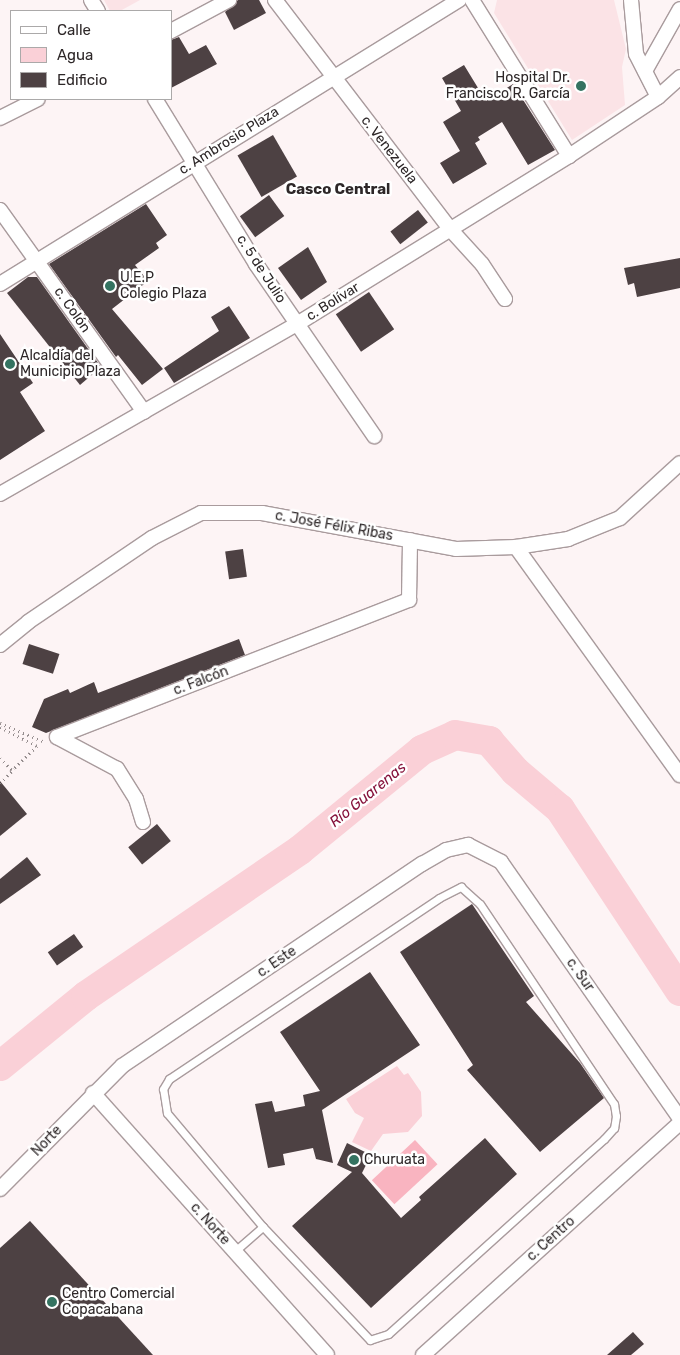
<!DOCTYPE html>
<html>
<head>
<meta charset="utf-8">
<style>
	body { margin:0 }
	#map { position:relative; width:680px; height:1355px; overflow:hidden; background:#fdf4f5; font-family:Rubik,sans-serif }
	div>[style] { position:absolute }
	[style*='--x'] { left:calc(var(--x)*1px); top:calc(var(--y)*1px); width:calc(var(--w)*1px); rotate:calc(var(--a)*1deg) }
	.built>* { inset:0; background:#fbe3e6 }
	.green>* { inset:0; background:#f9b4c0; transform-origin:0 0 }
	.water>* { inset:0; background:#fad0d7 }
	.river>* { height:30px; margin:-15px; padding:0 15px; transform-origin:15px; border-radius:15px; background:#fad0d7 }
	.building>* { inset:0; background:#4d4143; transform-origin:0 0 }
	.path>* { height:3px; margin-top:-1.5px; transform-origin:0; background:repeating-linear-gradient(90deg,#958d8e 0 1px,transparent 0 5px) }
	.roads { filter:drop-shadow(1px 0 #a99b9d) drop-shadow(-1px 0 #a99b9d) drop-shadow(0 1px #a99b9d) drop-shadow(0 -1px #a99b9d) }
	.lane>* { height:7px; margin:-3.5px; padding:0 3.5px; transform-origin:3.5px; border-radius:3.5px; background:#fff }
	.street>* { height:14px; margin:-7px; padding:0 7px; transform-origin:7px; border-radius:7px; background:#fff }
	.dots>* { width:14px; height:14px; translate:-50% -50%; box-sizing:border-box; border:2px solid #fff; border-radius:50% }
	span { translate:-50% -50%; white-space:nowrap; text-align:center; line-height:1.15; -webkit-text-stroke:5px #fff; paint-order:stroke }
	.poi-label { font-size:14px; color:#2d2728 }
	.right { translate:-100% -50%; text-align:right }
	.left { translate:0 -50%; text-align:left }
	.street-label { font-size:14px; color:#2d2728 }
	.neighbourhood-label { font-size:15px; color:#2d2728; font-weight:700 }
	.water-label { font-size:15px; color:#86133c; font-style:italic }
	.legend { position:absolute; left:10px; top:10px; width:162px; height:90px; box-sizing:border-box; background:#fff; border:1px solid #aba9a9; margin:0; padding:6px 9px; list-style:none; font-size:15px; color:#2d2728 }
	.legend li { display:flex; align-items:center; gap:10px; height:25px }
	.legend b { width:25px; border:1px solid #aba9a9 }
</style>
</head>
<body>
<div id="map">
	<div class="built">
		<i style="clip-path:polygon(104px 0,140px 0,120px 11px,110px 11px)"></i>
		<i style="clip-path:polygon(497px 0,614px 0,626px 49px,622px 67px,625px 105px,572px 140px,494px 13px)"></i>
	</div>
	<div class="green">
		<i style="left:415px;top:1140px;width:33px;height:59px;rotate:47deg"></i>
	</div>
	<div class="water">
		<i style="clip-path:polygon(397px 1066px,404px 1075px,408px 1073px,421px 1092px,422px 1116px,408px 1132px,383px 1134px,371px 1151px,352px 1142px,364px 1118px,355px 1113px,346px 1099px)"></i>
	</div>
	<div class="river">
		<i style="--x:0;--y:1066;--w:111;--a:-39.1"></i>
		<i style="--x:86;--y:996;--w:259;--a:-34.3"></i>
		<i style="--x:300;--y:850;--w:158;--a:-39.3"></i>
		<i style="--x:422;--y:750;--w:36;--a:-24"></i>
		<i style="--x:455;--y:735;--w:35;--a:10"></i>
		<i style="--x:489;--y:741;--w:40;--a:49"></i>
		<i style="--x:515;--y:771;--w:59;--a:40.2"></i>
		<i style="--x:560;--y:809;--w:218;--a:56.6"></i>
	</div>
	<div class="building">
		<i style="clip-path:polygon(238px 0,259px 0,266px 13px,234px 30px,225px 12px)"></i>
		<i style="clip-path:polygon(179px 37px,189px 54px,206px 45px,217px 64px,171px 88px,171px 40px)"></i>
		<i style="clip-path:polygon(464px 65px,486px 101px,513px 84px,555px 150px,528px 165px,502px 122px,478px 137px,480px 140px,475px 143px,487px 164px,453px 184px,440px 163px,460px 151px,443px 122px,461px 111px,442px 78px)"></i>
		<i style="left:273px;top:135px;width:48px;height:41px;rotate:60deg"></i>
		<i style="left:269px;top:195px;width:26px;height:36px;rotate:54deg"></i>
		<i style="clip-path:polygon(146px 204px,167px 235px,156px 243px,159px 248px,135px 265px,148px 281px,112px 309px,163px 369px,142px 385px,118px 355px,116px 357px,49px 264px)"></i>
		<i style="left:418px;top:210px;width:16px;height:35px;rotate:52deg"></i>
		<i style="clip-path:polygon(308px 247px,327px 282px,301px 300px,278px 268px)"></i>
		<i style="clip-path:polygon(680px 258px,680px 288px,637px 297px,634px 283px,628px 285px,624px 268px)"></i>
		<i style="clip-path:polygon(28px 277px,37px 277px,101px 367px,80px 385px,7px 293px)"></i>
		<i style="left:369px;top:292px;width:45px;height:40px;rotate:56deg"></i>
		<i style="clip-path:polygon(229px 306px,250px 338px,174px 383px,164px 368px,219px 331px,211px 317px)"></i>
		<i style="clip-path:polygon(0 334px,33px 383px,20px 392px,45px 431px,0 460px)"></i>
		<i style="left:243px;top:549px;width:28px;height:18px;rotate:82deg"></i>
		<i style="clip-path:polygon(239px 639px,245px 655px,46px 733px,32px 727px,44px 699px,68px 689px,70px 693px,94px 682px,98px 693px)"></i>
		<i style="left:29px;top:644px;width:32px;height:21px;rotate:18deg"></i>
		<i style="clip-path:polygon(0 781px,27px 814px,0 836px)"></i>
		<i style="left:157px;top:824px;width:22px;height:37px;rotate:51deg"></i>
		<i style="clip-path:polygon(27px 857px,41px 875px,0 904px,0 879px)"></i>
		<i style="clip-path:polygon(472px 904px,534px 996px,526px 1002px,580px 1063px,604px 1098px,540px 1152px,467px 1070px,473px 1065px,400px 952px)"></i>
		<i style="left:74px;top:934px;width:16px;height:32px;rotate:55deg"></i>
		<i style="clip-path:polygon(370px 972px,420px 1045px,322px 1110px,333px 1163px,316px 1159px,313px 1148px,283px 1154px,285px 1165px,268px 1168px,255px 1104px,272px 1101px,275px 1112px,305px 1106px,303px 1095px,320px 1091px,280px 1032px)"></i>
		<i style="clip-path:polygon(485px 1138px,517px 1174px,371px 1308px,292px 1226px,352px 1172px,337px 1165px,347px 1143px,371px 1155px,362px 1173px,401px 1218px,421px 1200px,419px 1197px)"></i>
		<i style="clip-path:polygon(30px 1221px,153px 1355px,0 1355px,0 1248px)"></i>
		<i style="clip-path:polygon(633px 1332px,644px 1344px,631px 1355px,607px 1355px)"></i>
	</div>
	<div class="path">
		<i style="--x:0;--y:723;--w:49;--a:22.9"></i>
		<i style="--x:0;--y:727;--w:42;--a:27.2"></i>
		<i style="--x:37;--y:746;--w:35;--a:136"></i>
		<i style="--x:0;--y:758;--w:17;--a:45"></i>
		<i style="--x:0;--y:783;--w:20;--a:-45"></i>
	</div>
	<div class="roads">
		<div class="lane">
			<i style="--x:461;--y:887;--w:25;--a:42"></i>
			<i style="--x:480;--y:904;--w:241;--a:56.2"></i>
			<i style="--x:614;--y:1104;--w:12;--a:81"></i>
			<i style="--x:616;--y:1116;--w:12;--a:99"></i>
			<i style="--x:614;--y:1128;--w:15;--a:132"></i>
			<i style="--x:604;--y:1139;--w:291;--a:137.9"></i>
			<i style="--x:388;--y:1334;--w:19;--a:162"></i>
			<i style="--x:370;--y:1340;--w:156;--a:-133.4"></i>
			<i style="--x:263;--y:1227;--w:149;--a:-130.1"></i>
			<i style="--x:167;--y:1113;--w:24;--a:-99"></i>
			<i style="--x:163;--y:1089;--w:12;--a:-59"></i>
			<i style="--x:169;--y:1079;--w:325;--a:-33.8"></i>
			<i style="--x:439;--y:898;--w:25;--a:-27"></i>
			<i style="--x:235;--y:1251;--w:37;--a:-41"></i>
		</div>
		<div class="street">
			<i style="--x:91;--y:0;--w:13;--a:58"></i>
			<i style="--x:275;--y:0;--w:288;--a:52.6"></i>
			<i style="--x:450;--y:229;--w:47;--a:47.6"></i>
			<i style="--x:482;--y:264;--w:42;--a:56.7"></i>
			<i style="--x:472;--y:0;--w:184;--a:58.1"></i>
			<i style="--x:631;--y:0;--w:54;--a:84.7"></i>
			<i style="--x:636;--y:54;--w:48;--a:62.9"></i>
			<i style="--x:171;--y:31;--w:66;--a:-28.1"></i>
			<i style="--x:645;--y:71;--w:71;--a:-60.6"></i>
			<i style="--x:155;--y:99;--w:193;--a:58.5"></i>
			<i style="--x:256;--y:264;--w:209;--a:55.5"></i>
			<i style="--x:0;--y:118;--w:42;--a:-26.6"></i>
			<i style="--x:0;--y:210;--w:248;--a:54.5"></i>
			<i style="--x:0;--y:284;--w:540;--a:-31.75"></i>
			<i style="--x:0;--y:494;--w:342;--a:-29.8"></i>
			<i style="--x:297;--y:324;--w:320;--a:-31.7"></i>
			<i style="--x:569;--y:156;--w:107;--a:-33.5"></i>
			<i style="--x:658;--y:97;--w:30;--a:-42"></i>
			<i style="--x:516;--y:547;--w:281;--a:54.3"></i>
			<i style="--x:0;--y:645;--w:36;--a:-39"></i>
			<i style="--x:28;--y:622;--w:150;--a:-34.1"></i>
			<i style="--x:152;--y:538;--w:55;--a:-27"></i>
			<i style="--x:201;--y:513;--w:61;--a:0"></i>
			<i style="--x:262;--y:513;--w:197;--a:10.5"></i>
			<i style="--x:456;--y:549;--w:60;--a:-1.9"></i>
			<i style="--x:516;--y:547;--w:53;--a:-8.7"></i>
			<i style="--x:568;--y:539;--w:56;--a:-22"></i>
			<i style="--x:620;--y:518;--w:81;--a:-42.5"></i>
			<i style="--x:143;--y:822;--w:24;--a:-107"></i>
			<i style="--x:136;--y:799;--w:36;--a:-122"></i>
			<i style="--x:117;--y:769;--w:68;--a:-151.9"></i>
			<i style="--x:57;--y:737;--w:378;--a:-21.3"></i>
			<i style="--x:409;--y:600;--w:60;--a:-89"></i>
			<i style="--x:93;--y:1093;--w:351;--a:48.2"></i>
			<i style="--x:0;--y:1189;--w:173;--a:-45.2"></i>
			<i style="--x:122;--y:1066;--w:362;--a:-34"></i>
			<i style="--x:422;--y:864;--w:28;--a:-30"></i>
			<i style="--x:446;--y:850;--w:23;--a:-13"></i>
			<i style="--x:468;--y:845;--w:37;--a:27"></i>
			<i style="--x:501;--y:862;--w:313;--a:55.1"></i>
			<i style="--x:423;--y:1355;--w:346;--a:-42.1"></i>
		</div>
	</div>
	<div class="dots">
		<i style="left:581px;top:86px;background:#347361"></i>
		<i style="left:110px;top:286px;background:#347361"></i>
		<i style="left:10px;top:364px;background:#347361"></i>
		<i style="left:354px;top:1160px;background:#347361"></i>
		<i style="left:52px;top:1302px;background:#347361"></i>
	</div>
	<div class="poi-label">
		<span class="right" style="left:570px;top:86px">Hospital Dr.<br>Francisco R. García</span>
		<span class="left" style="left:120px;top:286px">U.E.P<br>Colegio Plaza</span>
		<span class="left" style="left:20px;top:364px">Alcaldía del<br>Municipio Plaza</span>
		<span class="left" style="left:364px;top:1160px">Churuata</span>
		<span class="left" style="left:62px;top:1302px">Centro Comercial<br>Copacabana</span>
	</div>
	<div class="street-label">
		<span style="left:229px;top:141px;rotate:-32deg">c. Ambrosio Plaza</span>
		<span style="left:389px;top:150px;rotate:52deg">c. Venezuela</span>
		<span style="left:261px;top:269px;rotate:57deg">c. 5 de Julio</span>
		<span style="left:333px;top:302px;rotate:-32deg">c. Bolívar</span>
		<span style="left:72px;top:310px;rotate:55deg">c. Colón</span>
		<span style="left:334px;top:526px;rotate:10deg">c. José Félix Ribas</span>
		<span style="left:201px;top:681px;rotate:-21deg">c. Falcón</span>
		<span style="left:277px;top:962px;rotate:-34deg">c. Este</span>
		<span style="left:580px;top:975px;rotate:55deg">c. Sur</span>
		<span style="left:47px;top:1141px;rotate:-46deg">Norte</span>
		<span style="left:210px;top:1224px;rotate:48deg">c. Norte</span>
		<span style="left:551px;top:1239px;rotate:-42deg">c. Centro</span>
	</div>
	<div class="neighbourhood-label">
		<span style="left:338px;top:190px">Casco Central</span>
	</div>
	<div class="water-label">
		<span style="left:368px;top:795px;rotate:-39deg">Río Guarenas</span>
	</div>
	<ul class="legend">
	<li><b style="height:6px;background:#fff"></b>Calle</li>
	<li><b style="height:14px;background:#fad0d7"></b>Agua</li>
	<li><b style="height:14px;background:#4d4143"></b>Edificio</li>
	</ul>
</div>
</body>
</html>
